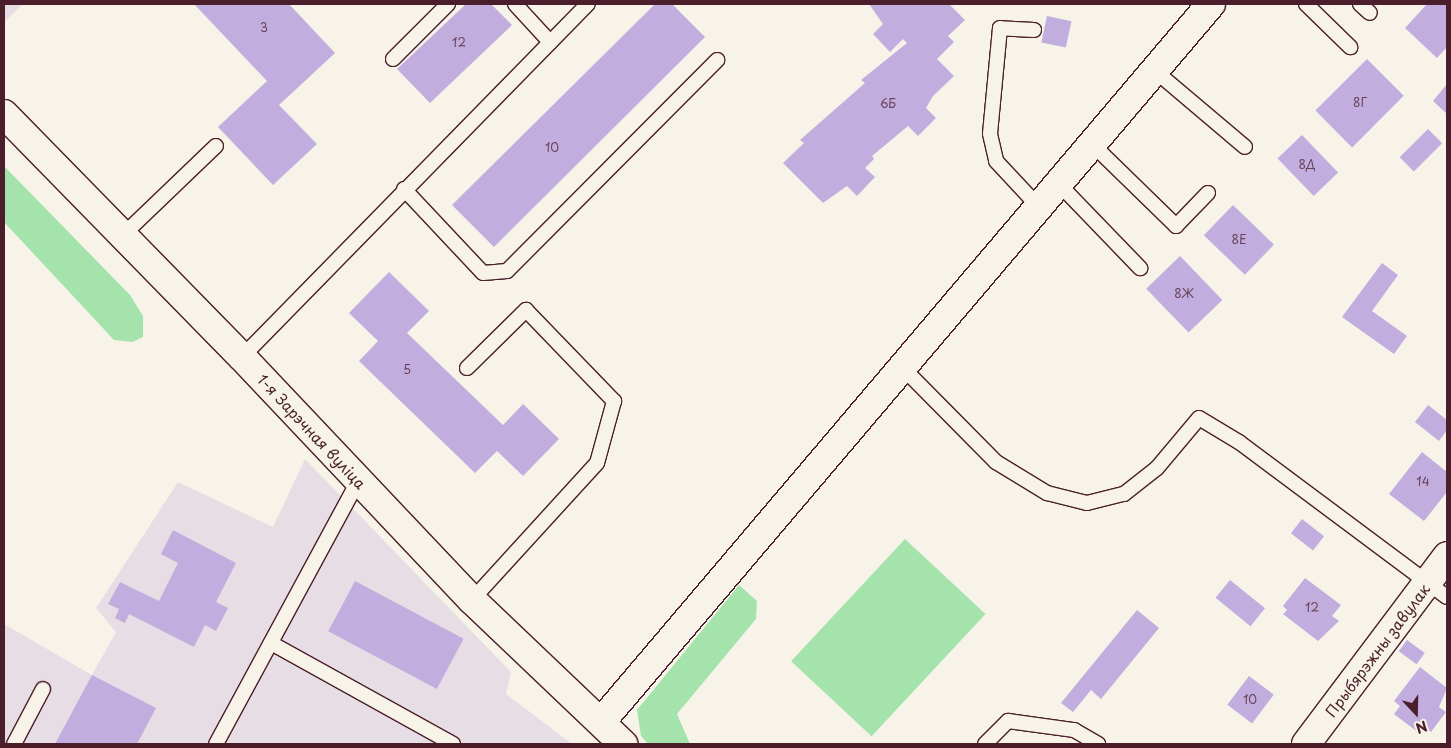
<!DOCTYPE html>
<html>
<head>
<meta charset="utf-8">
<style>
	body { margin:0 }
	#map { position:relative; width:1451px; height:748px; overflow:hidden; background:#f7f3e8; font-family:"Playpen Sans",sans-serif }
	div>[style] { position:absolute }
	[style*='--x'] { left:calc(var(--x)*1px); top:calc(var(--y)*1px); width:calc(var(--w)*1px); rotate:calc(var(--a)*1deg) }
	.built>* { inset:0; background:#e7dee5 }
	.green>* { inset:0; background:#a4e4ac; transform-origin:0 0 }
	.building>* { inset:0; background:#c1aede; transform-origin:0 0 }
	.roads { filter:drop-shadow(1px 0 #4a1f2b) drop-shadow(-1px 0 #4a1f2b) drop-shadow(0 1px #4a1f2b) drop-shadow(0 -1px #4a1f2b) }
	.lane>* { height:14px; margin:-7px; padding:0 7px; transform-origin:7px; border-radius:7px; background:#f7f3e8 }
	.street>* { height:28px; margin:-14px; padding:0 14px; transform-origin:14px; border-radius:14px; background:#f7f3e8 }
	span { translate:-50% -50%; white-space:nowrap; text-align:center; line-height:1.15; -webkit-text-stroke:4px #f7f3e8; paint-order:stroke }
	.number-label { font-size:12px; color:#684358 }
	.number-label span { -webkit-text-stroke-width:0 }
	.street-label { font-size:15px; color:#4a1f2b }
	.frame { position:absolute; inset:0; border:5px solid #4a1f2b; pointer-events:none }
	.north { position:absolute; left:1391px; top:688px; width:50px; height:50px; -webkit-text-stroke:4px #f7f3e8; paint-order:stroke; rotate:159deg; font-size:14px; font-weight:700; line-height:20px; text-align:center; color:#4a1f2b }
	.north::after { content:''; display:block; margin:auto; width:18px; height:22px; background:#4a1f2b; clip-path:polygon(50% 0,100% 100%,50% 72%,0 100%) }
</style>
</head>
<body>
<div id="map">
	<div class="built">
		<i style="clip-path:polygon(4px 4px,23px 4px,4px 22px)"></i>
		<i style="clip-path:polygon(305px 459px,511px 672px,506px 694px,572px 744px,4px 744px,4px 624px,92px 675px,116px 632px,96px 608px,178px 482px,273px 527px)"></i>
	</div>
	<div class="green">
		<i style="clip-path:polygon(4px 166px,130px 295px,143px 316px,143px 337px,133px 342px,114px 340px,4px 222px)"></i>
		<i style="left:905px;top:539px;width:110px;height:167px;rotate:43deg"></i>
		<i style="clip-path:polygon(739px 585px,757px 601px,756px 619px,677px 714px,690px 744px,648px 744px,641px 736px,637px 710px)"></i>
	</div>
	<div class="building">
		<i style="clip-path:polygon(194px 4px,289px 4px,335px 53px,279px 105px,317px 144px,273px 185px,218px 127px,267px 81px)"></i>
		<i style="clip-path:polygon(466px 4px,491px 4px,512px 25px,430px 103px,397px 69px)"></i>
		<i style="clip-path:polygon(655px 4px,672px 4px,705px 37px,494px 247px,452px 205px)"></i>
		<i style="clip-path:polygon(869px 4px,949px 4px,965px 20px,948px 36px,954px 42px,937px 59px,954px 76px,933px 96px,926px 108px,936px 118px,918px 136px,908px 126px,872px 156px,874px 159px,865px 168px,875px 177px,857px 196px,847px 186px,823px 203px,783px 163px,804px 143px,800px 140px,865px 83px,861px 80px,907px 43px,903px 39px,890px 52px,873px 34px,883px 24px)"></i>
		<i style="clip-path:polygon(1427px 4px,1447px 4px,1447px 47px,1437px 58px,1405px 28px)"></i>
		<i style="left:1047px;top:16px;width:25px;height:27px;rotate:12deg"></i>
		<i style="left:1367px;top:59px;width:52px;height:73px;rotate:45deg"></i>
		<i style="clip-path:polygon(1447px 84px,1447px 114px,1433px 101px)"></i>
		<i style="left:1428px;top:129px;width:20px;height:40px;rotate:45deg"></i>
		<i style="left:1302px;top:135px;width:52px;height:34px;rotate:46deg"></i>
		<i style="left:1233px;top:205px;width:57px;height:42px;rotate:44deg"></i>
		<i style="left:1180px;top:256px;width:61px;height:47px;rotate:46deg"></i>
		<i style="clip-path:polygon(1382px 263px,1398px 275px,1372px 311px,1407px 336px,1394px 354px,1342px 317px)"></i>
		<i style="clip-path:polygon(389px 272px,429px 311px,407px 333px,503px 425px,523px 404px,559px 439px,523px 476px,497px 451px,475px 473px,359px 361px,378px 341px,349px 313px)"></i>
		<i style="clip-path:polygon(1428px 405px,1447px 420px,1447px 430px,1439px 441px,1415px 422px)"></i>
		<i style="clip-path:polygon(1422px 452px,1447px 472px,1447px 492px,1424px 521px,1389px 494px)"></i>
		<i style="left:1302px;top:519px;width:28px;height:18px;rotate:38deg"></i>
		<i style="clip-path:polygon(173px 530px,236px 563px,216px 602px,228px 608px,216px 631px,205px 625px,194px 647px,129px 614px,125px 623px,115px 618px,119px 609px,108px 604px,120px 582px,159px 601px,178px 563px,161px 554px)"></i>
		<i style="clip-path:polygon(1305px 578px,1341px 605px,1332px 616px,1339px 621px,1318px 641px,1283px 614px,1287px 610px,1283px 606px)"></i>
		<i style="left:1230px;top:580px;width:45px;height:23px;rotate:39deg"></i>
		<i style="left:355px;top:581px;width:123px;height:57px;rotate:28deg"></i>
		<i style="clip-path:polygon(1137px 610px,1159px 628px,1101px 699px,1091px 690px,1073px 712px,1061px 703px)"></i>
		<i style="left:1407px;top:640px;width:22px;height:14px;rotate:36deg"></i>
		<i style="clip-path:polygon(1420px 667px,1447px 688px,1439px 707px,1446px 712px,1431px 732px,1424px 727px,1419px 733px,1394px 714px,1400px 706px,1394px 701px)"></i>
		<i style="clip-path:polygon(92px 675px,156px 708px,137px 744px,55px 744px)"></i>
		<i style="left:1249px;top:676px;width:31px;height:36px;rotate:37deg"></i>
	</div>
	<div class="roads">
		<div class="lane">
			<i style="--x:515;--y:4;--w:52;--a:47.4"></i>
			<i style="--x:1306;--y:4;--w:62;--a:44.3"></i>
			<i style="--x:1360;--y:4;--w:13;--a:42"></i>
			<i style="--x:1034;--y:30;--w:34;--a:-177"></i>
			<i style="--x:1000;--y:28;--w:106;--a:95.4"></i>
			<i style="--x:990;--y:134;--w:28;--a:77"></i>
			<i style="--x:996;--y:161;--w:60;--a:47"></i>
			<i style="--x:393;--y:59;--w:78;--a:-45"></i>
			<i style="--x:1154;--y:70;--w:119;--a:40.2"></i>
			<i style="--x:1091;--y:143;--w:119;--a:44.3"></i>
			<i style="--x:1176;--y:226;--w:46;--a:-45.9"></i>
			<i style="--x:1057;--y:182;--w:120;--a:46"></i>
			<i style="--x:404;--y:189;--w:115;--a:46.8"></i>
			<i style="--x:483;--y:273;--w:24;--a:-5"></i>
			<i style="--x:507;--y:271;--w:298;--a:-45.1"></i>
			<i style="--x:122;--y:236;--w:130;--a:-43.8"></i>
			<i style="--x:242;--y:357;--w:494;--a:-45.6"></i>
			<i style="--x:901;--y:366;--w:135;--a:45.3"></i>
			<i style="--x:996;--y:462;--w:60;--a:31.3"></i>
			<i style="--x:1047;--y:493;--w:41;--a:14"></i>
			<i style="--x:1087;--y:503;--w:38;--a:-14"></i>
			<i style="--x:1124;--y:494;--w:42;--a:-38.2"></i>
			<i style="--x:1157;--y:468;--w:65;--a:-50"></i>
			<i style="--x:1199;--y:418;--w:47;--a:31"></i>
			<i style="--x:1239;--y:442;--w:259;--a:36.7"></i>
			<i style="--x:467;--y:368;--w:83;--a:-44.5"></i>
			<i style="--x:526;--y:310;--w:127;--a:46"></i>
			<i style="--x:614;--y:401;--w:64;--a:105.3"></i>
			<i style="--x:597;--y:463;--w:185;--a:132.4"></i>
			<i style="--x:271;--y:643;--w:208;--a:29"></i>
			<i style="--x:14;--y:744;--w:62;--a:-62.2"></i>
			<i style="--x:216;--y:744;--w:300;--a:-61.6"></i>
			<i style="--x:985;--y:744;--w:33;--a:-45"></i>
			<i style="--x:1008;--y:721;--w:67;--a:7.8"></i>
			<i style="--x:1074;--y:730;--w:28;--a:30"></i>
		</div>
		<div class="street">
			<i style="--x:4;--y:114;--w:340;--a:45.6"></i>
			<i style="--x:242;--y:357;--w:335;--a:46.6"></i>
			<i style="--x:472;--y:600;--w:209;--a:43.6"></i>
			<i style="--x:601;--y:722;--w:942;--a:-49.65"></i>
			<i style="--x:1306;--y:744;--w:235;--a:-53.1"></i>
		</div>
	</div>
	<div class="number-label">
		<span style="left:264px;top:28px">3</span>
		<span style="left:459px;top:43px">12</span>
		<span style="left:1360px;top:103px">8Г</span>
		<span style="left:888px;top:104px">6Б</span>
		<span style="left:552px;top:148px">10</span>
		<span style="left:1307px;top:165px">8Д</span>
		<span style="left:1239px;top:240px">8Е</span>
		<span style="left:1184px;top:294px">8Ж</span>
		<span style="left:407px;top:370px">5</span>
		<span style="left:1423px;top:482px">14</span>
		<span style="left:1312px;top:608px">12</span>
		<span style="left:1250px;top:700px">10</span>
	</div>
	<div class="street-label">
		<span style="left:312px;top:431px;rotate:47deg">1-я Зарэчная вуліца</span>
		<span style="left:1377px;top:650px;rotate:-53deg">Прыбярэжны завулак</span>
	</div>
	<div class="frame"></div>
	<div class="north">N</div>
</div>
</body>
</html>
